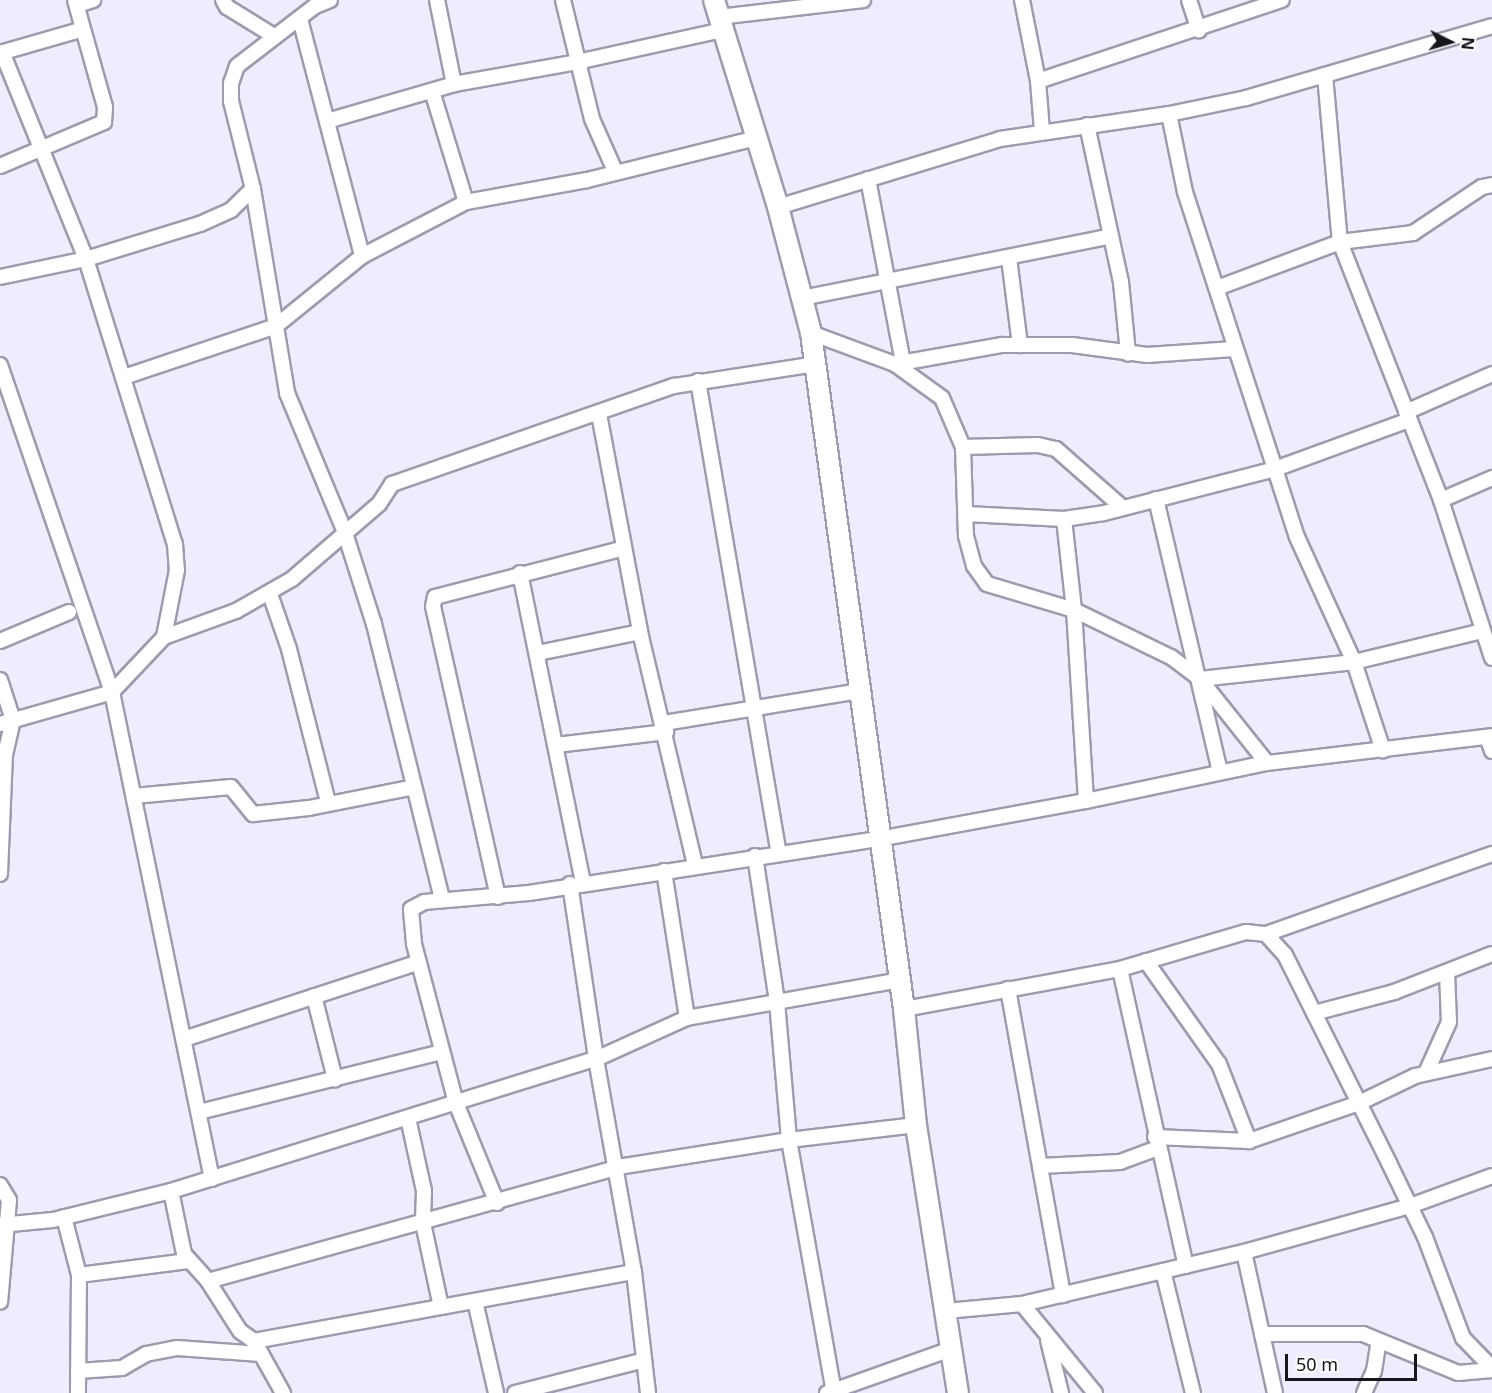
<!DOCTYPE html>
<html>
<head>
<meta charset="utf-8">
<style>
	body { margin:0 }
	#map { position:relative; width:1492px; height:1393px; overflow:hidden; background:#f1ecfd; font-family:"Noto Sans",sans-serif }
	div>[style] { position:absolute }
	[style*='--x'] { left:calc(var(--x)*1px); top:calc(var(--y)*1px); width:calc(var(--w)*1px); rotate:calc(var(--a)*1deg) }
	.roads { filter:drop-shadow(2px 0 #9f9aad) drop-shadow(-2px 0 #9f9aad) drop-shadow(0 2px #9f9aad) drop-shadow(0 -2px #9f9aad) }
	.street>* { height:14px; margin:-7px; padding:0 7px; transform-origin:7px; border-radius:7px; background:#fff }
	.secondary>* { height:20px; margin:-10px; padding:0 10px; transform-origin:10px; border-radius:10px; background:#fff }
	span { translate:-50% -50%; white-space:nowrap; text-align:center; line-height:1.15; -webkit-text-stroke:4.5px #fcfcfc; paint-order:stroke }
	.north { position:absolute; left:1420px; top:12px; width:60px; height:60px; -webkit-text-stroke:4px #fcfcfc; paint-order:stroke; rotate:95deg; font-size:16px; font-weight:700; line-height:24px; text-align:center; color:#18161d }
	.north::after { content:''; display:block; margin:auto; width:21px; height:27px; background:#18161d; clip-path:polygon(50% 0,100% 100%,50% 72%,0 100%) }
	.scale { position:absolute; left:1285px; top:1354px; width:132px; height:27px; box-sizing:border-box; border:3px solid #18161d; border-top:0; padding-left:8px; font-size:18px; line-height:21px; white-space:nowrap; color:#18161d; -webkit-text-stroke:4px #fcfcfc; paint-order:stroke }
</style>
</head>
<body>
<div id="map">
	<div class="roads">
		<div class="street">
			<i style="--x:223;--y:0;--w:8;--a:60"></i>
			<i style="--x:227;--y:7;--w:55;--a:31.7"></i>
			<i style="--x:330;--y:0;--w:16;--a:158"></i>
			<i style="--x:315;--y:6;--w:98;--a:142.4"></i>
			<i style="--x:237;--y:66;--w:18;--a:109"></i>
			<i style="--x:231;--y:83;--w:18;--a:90"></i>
			<i style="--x:231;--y:101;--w:91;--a:76"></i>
			<i style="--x:253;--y:189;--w:207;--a:80.5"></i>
			<i style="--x:287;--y:393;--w:148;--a:67.4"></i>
			<i style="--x:344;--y:530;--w:99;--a:72.3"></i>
			<i style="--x:374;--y:624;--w:283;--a:76.1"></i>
			<i style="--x:437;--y:0;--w:86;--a:78.6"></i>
			<i style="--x:563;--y:0;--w:122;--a:76.3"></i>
			<i style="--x:592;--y:119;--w:57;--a:66.1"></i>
			<i style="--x:1022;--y:0;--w:83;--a:78.8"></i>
			<i style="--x:1038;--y:81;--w:50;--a:85.4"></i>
			<i style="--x:1189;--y:0;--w:32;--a:72"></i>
			<i style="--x:77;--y:5;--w:17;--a:-17"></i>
			<i style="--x:719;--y:17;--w:145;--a:-6.7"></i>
			<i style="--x:300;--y:19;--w:245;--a:75.3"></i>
			<i style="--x:2;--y:52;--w:223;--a:67.9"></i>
			<i style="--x:86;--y:259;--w:299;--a:72.7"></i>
			<i style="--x:175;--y:544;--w:26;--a:86"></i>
			<i style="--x:177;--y:570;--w:68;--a:101"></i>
			<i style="--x:0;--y:53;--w:86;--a:-16.1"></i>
			<i style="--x:1325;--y:75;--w:168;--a:84.9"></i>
			<i style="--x:1340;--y:242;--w:277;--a:68.6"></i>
			<i style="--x:1441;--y:500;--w:166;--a:72.1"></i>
			<i style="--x:1038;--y:81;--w:257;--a:-18.4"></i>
			<i style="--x:432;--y:91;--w:116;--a:73"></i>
			<i style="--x:1169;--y:114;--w:80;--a:78.4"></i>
			<i style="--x:1185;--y:192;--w:291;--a:72"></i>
			<i style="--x:1275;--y:469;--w:71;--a:72.1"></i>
			<i style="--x:1297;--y:537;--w:137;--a:65.5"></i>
			<i style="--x:1354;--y:662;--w:93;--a:71.8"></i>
			<i style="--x:327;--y:121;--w:132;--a:-16.2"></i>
			<i style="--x:454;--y:84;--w:125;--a:-10.1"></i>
			<i style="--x:577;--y:62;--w:149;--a:-12.4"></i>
			<i style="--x:1087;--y:125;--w:161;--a:77.8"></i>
			<i style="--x:1121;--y:282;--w:72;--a:84.4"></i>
			<i style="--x:0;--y:166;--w:113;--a:-22.9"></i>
			<i style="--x:104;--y:122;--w:15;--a:-86"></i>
			<i style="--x:105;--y:107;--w:111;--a:-105.7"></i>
			<i style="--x:868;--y:179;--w:187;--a:79.2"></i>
			<i style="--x:778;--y:207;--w:232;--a:-17"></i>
			<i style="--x:1000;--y:139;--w:171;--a:-8.4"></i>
			<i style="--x:1169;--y:114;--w:79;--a:-11.7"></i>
			<i style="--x:1246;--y:98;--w:256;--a:-16.3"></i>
			<i style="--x:1009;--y:258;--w:88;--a:82.8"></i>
			<i style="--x:0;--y:277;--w:88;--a:-11.8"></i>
			<i style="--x:86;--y:259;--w:119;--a:-17.1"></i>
			<i style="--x:200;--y:224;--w:34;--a:-24"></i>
			<i style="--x:231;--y:210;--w:30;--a:-44"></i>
			<i style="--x:1217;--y:288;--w:131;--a:-20.5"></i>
			<i style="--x:1340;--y:242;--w:74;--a:-7"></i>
			<i style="--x:1413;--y:233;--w:83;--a:-33.7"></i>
			<i style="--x:1482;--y:187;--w:10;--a:-11"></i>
			<i style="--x:802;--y:298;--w:315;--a:-11.3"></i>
			<i style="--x:811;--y:333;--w:90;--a:20.3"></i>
			<i style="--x:895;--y:364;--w:58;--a:35.9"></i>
			<i style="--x:942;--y:398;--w:53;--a:66.8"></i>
			<i style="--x:963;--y:447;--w:89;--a:88.1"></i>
			<i style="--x:966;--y:536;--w:31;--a:75"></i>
			<i style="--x:974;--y:566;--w:22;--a:54"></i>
			<i style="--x:987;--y:584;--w:91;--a:16.6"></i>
			<i style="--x:1074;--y:610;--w:108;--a:25.9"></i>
			<i style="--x:1171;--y:657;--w:36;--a:37"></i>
			<i style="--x:1200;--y:679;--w:107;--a:51.4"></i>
			<i style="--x:895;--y:364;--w:109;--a:-10.1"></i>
			<i style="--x:1002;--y:345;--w:70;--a:0"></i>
			<i style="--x:1072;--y:345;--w:76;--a:7.6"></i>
			<i style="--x:1147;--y:355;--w:87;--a:-3.9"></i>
			<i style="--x:0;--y:365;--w:346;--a:71.1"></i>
			<i style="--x:112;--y:692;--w:497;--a:78.4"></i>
			<i style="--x:124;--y:377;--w:160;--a:-18.5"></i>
			<i style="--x:276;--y:326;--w:111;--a:-39.1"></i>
			<i style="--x:362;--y:256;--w:117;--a:-27.4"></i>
			<i style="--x:466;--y:202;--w:123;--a:-10.3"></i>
			<i style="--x:587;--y:180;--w:175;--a:-13.9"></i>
			<i style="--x:698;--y:381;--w:479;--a:80.3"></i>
			<i style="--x:1406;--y:412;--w:94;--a:-23.8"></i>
			<i style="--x:599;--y:414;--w:222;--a:79.3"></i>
			<i style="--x:640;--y:632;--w:239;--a:76.7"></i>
			<i style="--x:963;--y:447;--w:75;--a:-1.5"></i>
			<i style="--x:1038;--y:445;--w:18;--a:13"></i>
			<i style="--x:1056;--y:449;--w:89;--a:41.4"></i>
			<i style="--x:1156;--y:499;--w:280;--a:76.8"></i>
			<i style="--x:1441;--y:500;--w:56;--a:-23.3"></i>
			<i style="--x:967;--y:514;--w:97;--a:3"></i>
			<i style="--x:1064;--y:519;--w:40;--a:-8.5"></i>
			<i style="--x:1104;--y:513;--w:177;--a:-14.4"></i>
			<i style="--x:1275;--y:469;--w:143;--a:-20.1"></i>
			<i style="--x:1064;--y:519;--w:92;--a:83.7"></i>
			<i style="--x:1074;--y:610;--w:191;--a:86.4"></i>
			<i style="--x:520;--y:573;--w:316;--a:78.5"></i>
			<i style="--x:270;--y:594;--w:58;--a:70.9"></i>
			<i style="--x:289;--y:649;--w:158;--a:75.7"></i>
			<i style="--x:0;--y:641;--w:75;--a:-22.8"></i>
			<i style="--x:538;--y:653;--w:104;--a:-11.6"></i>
			<i style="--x:1200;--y:679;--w:155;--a:-6.3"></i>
			<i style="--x:1354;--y:662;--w:132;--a:-13.6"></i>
			<i style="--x:0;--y:680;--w:42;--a:72"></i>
			<i style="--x:13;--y:720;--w:35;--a:103"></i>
			<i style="--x:5;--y:754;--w:120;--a:92.4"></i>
			<i style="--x:664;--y:723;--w:199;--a:-9.3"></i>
			<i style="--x:0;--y:724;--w:116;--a:-15.9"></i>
			<i style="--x:112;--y:692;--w:76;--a:-46.6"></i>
			<i style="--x:164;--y:637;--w:77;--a:-19.9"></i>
			<i style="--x:236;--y:611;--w:64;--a:-29.7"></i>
			<i style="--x:292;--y:579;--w:115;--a:-40.8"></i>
			<i style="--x:379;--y:504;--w:24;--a:-57"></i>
			<i style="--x:392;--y:484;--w:299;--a:-19.2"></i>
			<i style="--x:674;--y:386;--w:144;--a:-8.8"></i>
			<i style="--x:1487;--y:737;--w:15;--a:70"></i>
			<i style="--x:556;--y:745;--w:111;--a:-6.7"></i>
			<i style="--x:134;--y:796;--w:97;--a:-5.3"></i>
			<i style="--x:231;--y:787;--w:35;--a:51"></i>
			<i style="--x:253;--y:814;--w:56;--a:-6.1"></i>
			<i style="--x:309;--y:808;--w:107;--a:-11.3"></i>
			<i style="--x:755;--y:856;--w:148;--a:81.4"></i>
			<i style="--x:777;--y:1002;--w:139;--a:85"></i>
			<i style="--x:789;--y:1140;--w:257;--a:79.9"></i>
			<i style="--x:664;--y:871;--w:149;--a:81.1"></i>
			<i style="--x:570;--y:884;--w:177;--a:81.5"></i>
			<i style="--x:596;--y:1059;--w:216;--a:79.9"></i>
			<i style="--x:634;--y:1272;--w:122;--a:83.4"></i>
			<i style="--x:498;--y:897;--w:298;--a:-102.6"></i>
			<i style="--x:433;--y:606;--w:9;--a:-77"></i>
			<i style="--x:435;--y:597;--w:195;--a:-14.5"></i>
			<i style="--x:1266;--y:934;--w:28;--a:48"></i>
			<i style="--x:1285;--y:955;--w:233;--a:63.4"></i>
			<i style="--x:1389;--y:1163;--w:82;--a:64.1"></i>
			<i style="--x:1425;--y:1237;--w:108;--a:69.4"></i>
			<i style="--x:1463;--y:1338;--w:42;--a:46"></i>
			<i style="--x:1146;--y:961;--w:126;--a:54.7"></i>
			<i style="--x:1219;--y:1064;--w:83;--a:68.7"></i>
			<i style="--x:1120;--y:969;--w:304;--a:77.5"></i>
			<i style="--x:1008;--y:989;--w:311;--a:79.8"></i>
			<i style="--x:314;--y:996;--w:86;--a:75.8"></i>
			<i style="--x:904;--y:1009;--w:220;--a:-10.5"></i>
			<i style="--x:1120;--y:969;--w:131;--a:-16.4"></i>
			<i style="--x:1246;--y:932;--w:20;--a:6"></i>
			<i style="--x:1266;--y:934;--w:240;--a:-19.5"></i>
			<i style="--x:1314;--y:1013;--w:83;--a:-14.7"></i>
			<i style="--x:1394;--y:992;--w:105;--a:-21.2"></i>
			<i style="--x:184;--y:1039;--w:247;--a:-18.1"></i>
			<i style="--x:1426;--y:1073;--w:56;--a:-65.7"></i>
			<i style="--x:1449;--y:1022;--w:50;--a:-92.3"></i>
			<i style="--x:199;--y:1112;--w:250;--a:-13.9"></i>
			<i style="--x:408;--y:1118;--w:75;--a:77.6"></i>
			<i style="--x:424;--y:1191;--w:32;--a:92"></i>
			<i style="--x:423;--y:1223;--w:86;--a:77.9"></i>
			<i style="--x:1155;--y:1137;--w:94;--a:2.4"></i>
			<i style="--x:1249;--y:1141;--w:116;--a:-19.1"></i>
			<i style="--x:1359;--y:1103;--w:62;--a:-25.7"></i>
			<i style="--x:1415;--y:1076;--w:79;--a:-12.4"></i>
			<i style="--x:1040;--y:1166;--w:80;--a:-2.9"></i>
			<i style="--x:1120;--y:1162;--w:40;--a:-20.2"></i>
			<i style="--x:0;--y:1185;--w:17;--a:59"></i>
			<i style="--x:9;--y:1200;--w:102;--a:95"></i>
			<i style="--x:171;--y:1191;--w:64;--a:78.3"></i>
			<i style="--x:184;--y:1254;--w:36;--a:48"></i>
			<i style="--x:208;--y:1281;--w:59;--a:57.4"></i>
			<i style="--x:240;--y:1331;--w:17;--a:36"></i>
			<i style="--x:254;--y:1341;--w:60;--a:60.9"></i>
			<i style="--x:497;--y:1203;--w:108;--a:-112.3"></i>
			<i style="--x:456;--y:1103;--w:164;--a:-104.8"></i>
			<i style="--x:414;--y:944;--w:35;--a:-95"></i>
			<i style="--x:411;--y:909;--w:15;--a:-28"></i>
			<i style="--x:424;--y:902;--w:105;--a:-4.9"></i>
			<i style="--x:529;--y:893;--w:353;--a:-8.8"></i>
			<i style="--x:878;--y:839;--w:211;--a:-10.4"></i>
			<i style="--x:1086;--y:801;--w:185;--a:-11.9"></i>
			<i style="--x:1267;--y:763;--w:227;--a:-6.8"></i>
			<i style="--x:64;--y:1217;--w:60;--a:75.5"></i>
			<i style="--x:79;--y:1275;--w:118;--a:90.5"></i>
			<i style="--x:0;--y:1225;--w:53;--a:-5.4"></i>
			<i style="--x:53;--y:1220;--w:122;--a:-13.8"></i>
			<i style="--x:171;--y:1191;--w:445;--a:-17.3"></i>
			<i style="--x:596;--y:1059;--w:100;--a:-24.3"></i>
			<i style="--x:687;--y:1018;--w:216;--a:-10.1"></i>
			<i style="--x:1244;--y:1252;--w:144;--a:77.6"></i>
			<i style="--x:1163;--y:1271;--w:126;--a:76.2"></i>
			<i style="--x:79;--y:1275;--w:110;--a:-7.3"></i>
			<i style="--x:208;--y:1281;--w:426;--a:-15.5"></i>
			<i style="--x:618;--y:1167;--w:173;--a:-9"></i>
			<i style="--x:789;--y:1140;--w:128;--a:-6.7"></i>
			<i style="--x:475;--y:1301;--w:94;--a:77.1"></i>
			<i style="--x:1022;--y:1304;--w:115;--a:50.6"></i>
			<i style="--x:946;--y:1311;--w:76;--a:-5.3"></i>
			<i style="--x:1022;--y:1304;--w:228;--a:-13.2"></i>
			<i style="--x:1244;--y:1252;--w:172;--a:-15.5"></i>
			<i style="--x:1410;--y:1206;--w:87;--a:-20.1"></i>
			<i style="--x:1262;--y:1334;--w:101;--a:0"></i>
			<i style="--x:1363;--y:1334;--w:103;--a:22.3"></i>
			<i style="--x:1458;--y:1373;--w:34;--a:-5"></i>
			<i style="--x:1048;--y:1340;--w:55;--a:76.2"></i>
			<i style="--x:254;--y:1341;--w:386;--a:-10.3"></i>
			<i style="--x:78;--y:1371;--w:44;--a:-3.9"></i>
			<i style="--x:122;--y:1368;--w:28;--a:-30"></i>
			<i style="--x:146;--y:1354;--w:32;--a:-11"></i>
			<i style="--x:177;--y:1348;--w:84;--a:4.1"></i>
			<i style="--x:515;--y:1393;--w:133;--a:-14.3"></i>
			<i style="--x:827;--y:1393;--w:132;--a:-19.5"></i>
			<i style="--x:1364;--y:1393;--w:24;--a:-66"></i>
			<i style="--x:1374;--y:1371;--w:30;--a:-81"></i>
		</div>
		<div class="secondary">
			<i style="--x:714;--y:0;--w:217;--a:72.8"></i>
			<i style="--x:778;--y:207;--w:130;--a:75.3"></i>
			<i style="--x:811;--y:333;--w:682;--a:82.17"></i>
			<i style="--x:904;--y:1009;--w:117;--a:84.1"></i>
			<i style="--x:916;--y:1125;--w:271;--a:81.1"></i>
		</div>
	</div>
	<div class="north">N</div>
	<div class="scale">50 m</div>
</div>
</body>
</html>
